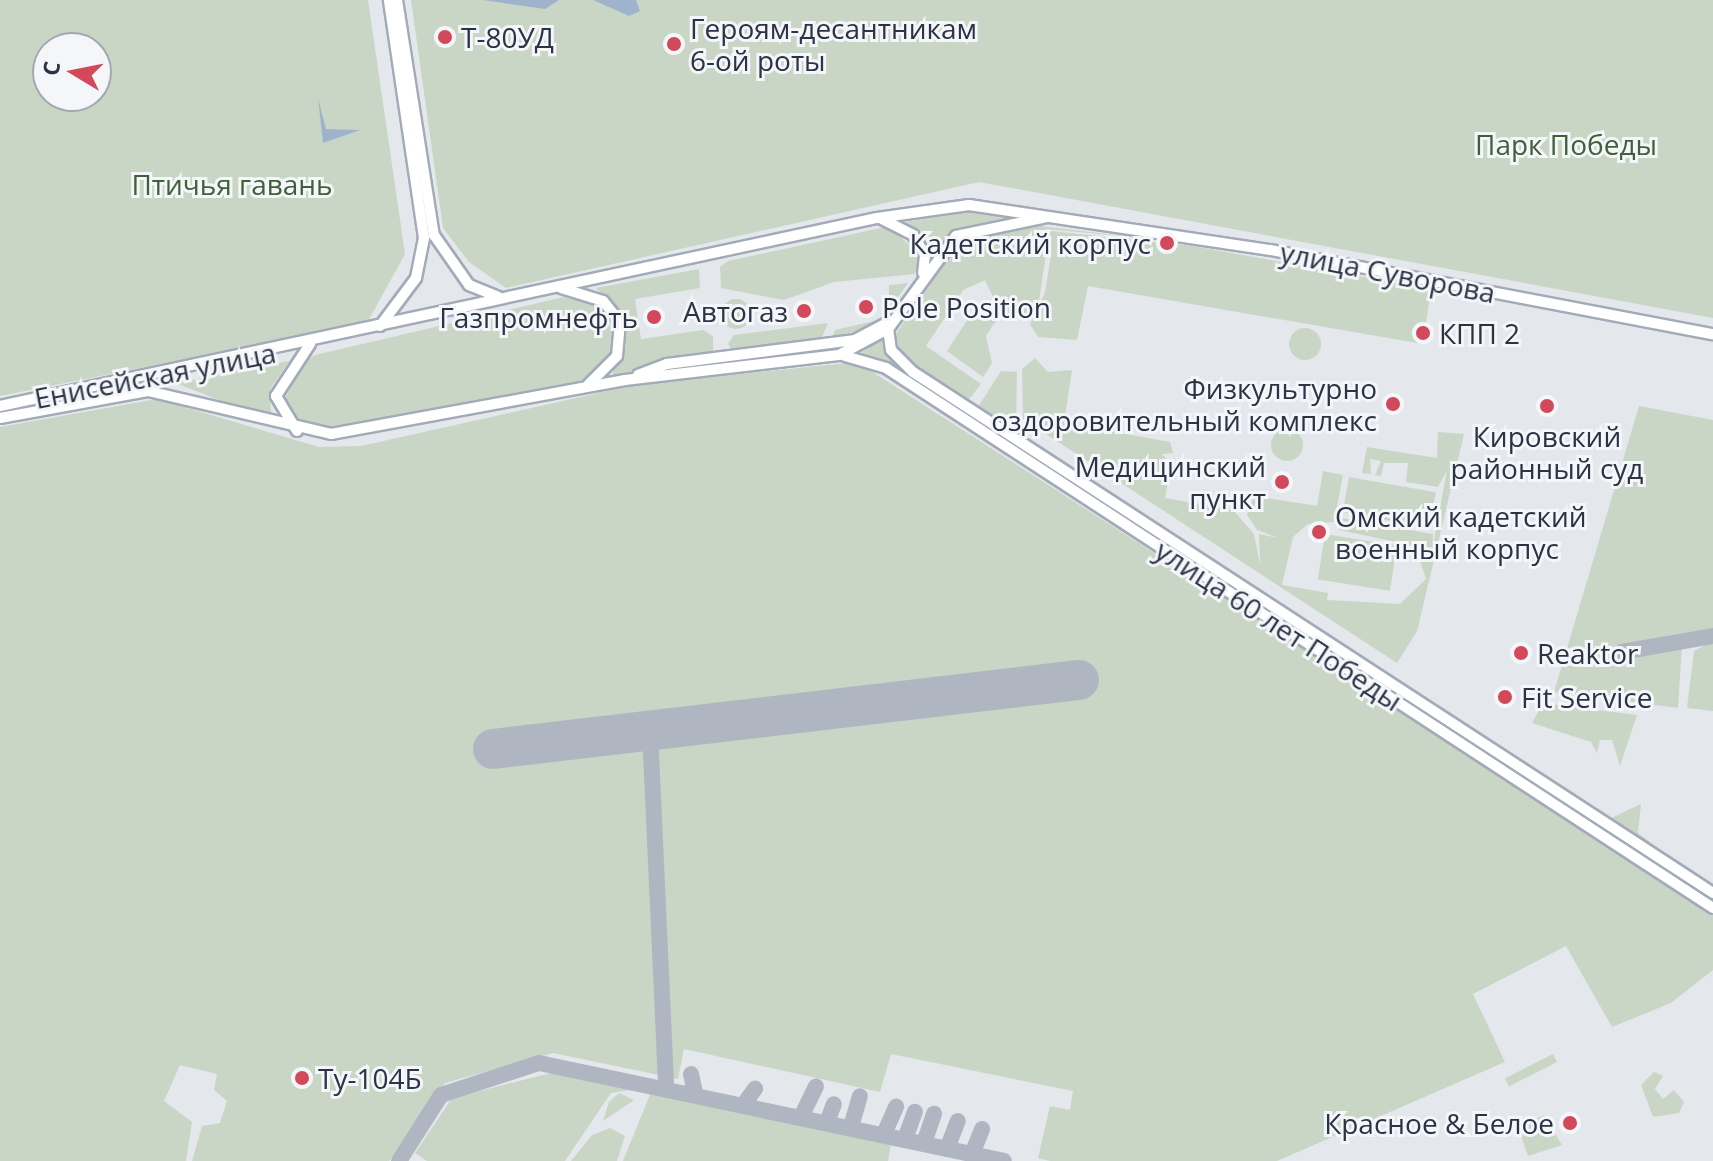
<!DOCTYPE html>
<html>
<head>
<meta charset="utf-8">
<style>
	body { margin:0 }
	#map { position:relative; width:1713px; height:1161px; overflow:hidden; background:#e4e7ec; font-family:"Open Sans",sans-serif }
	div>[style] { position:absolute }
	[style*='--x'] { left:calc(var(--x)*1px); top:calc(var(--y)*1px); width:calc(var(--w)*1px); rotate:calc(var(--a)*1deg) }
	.green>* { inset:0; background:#c9d6c5; transform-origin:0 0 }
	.round { border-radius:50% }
	.water>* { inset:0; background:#9fb4cc }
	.taxiway>* { height:16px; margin:-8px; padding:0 8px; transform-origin:8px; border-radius:8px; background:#b0b6c1 }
	.runway>* { height:40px; margin:-20px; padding:0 20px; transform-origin:20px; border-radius:20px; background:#b0b6c1 }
	.roads { filter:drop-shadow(2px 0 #a3abb8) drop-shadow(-2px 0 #a3abb8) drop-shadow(0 2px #a3abb8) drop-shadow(0 -2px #a3abb8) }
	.primary>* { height:10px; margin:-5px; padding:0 5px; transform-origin:5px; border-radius:5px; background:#fff }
	.dots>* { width:22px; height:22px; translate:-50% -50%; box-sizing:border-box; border:4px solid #f4f6f9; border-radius:50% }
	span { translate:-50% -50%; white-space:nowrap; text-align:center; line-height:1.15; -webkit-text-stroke:6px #f4f6f9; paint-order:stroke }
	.poi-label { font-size:28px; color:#2b3445 }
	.left { translate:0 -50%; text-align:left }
	.right { translate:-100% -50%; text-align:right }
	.park-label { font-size:28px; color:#3f6138 }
	.street-label { font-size:28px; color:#2b3445 }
	.north { position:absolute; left:32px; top:32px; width:80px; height:80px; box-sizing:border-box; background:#f4f6f9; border:2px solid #a4a8b1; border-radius:50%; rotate:280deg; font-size:22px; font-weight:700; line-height:32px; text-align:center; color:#2b3445 }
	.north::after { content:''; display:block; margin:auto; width:28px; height:36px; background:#d1495b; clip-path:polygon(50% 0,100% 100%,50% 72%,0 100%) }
</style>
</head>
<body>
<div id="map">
	<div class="green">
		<i style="clip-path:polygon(evenodd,0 0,368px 0,405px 254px,367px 323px,0 396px,0 0,48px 48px,96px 48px,96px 96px,48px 96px,48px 48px)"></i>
		<i style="clip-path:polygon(411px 0,1713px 0,1713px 318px,979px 182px,506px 288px,469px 262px,443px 228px)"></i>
		<i style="clip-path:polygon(967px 212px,983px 211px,1028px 214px,966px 227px,929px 255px,906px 222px)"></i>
		<i style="clip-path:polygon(1032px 225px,1132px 237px,1046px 229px,1047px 241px,1051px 231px,1193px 246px,1431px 289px,1426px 323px,1417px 343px,1088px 286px,1077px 340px,1038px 337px,1030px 324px,1045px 292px,1051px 256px,1047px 247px,1039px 301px,1027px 319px,1002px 316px,985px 280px,963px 290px,926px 346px,981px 384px,967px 402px,911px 366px,897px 352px,895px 335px,961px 241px)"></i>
		<i style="clip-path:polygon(890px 226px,920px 256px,915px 274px,834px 282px,784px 300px,721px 288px,720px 267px,728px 261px)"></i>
		<i style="clip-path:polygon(699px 269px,700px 288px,635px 299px,641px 339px,703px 330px,713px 336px,713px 351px,612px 377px,626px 323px,596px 288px)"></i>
		<i style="clip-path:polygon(908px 283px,879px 324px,832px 338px,835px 330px,879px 320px,889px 309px,889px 285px)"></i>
		<i style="clip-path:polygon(564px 297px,596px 305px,614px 324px,613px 355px,586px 381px,340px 429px,297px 422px,282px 406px,301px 364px,315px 355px)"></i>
		<i class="round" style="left:721px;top:299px;width:30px;height:30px"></i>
		<i style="clip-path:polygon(988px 302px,997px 319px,986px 336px,992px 363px,983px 377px,947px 351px,977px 305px)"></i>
		<i style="clip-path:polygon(828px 323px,822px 337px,733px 351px,728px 344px,734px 335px)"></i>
		<i class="round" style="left:1289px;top:328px;width:32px;height:32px"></i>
		<i style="clip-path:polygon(883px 337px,897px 365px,946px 404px,860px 354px)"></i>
		<i style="clip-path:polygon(1035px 358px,1048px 372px,1072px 370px,1064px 423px,1170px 442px,1173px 453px,1162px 454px,1171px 464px,1165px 498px,1233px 510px,1254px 534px,1260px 564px,1259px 534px,1278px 538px,1257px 530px,1247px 515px,1254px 496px,1317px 506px,1323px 471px,1343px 475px,1334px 522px,1308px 524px,1293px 537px,1282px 585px,1328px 593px,1327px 600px,1400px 604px,1426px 579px,1415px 546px,1339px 530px,1341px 518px,1433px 534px,1433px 546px,1447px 470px,1438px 487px,1406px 482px,1408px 463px,1384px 463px,1381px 476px,1375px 475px,1381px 461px,1370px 459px,1371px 474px,1362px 473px,1367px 447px,1437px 458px,1438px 432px,1464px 434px,1417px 631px,1397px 663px,1023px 419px,1022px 369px)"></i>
		<i style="clip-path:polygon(289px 361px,269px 391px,272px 421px,176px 383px)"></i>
		<i style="clip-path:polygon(857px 362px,1713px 912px,1713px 970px,1671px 1003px,1612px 1027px,1566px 946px,1473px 994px,1505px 1062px,1277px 1161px,1050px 1161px,1038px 1158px,1050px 1106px,1070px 1110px,1073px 1091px,891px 1054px,880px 1092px,684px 1049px,678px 1079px,553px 1053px,445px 1083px,389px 1161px,192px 1161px,202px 1126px,220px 1123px,227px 1101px,214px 1090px,217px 1074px,180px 1065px,164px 1101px,192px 1122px,186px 1161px,0 1161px,0 427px,157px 399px,319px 447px,361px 446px,634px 385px)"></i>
		<i style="clip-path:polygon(1001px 371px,1017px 372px,1016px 428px,978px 407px)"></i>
		<i style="clip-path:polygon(1639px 406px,1713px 420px,1713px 635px,1606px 652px,1617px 663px,1682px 645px,1678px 708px,1554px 692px)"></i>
		<i class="round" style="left:1271px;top:429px;width:32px;height:32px"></i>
		<i style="left:1349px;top:477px;width:88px;height:36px;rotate:10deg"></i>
		<i style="left:1325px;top:534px;width:73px;height:46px;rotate:9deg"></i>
		<i style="clip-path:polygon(1713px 641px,1713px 711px,1687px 708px,1694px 651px)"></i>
		<i style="clip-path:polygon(1543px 703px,1637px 715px,1620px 766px,1612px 740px,1600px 740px,1597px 753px,1591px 742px,1532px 723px)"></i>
		<i style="clip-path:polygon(1641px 804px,1638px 833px,1677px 863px,1609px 819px)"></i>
		<i style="left:1553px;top:1054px;width:9px;height:54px;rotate:63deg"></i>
		<i style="clip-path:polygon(559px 1071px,637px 1089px,611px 1093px,565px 1161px,427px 1161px,415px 1153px,452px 1098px)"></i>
		<i style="clip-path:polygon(1654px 1072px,1663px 1076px,1655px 1089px,1663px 1099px,1674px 1090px,1684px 1102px,1679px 1113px,1653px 1117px,1641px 1085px)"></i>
		<i style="clip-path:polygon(651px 1092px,891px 1144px,888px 1161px,623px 1161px)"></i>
		<i style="clip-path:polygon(619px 1093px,634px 1100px,603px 1121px,609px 1102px)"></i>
		<i style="clip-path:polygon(1544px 1115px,1562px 1145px,1528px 1156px,1518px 1127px)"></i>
		<i style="clip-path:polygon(610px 1128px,625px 1136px,617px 1161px,571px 1161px,592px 1135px)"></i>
	</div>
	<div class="water">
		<i style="clip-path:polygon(483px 0,559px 0,545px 9px)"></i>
		<i style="clip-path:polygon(593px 0,636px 0,640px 11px,629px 16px)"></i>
		<i style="clip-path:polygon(318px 98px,326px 129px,360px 130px,323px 143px)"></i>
	</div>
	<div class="taxiway">
		<i style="--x:1622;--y:652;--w:92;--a:-10"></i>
		<i style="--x:650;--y:731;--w:355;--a:87.4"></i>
		<i style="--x:691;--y:1074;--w:19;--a:78"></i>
		<i style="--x:744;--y:1104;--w:19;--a:-54"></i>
		<i style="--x:801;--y:1117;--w:34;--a:-64"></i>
		<i style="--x:827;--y:1122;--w:19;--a:-69"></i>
		<i style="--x:851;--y:1127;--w:32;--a:-74"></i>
		<i style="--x:884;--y:1134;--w:30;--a:-66"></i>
		<i style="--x:905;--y:1139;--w:29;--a:-70"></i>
		<i style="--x:924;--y:1143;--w:31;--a:-71"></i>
		<i style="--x:947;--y:1149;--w:30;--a:-69"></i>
		<i style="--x:972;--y:1154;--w:27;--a:-68"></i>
		<i style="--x:399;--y:1161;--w:78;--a:-57.5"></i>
		<i style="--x:441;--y:1095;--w:103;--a:-18.1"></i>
		<i style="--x:539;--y:1063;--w:475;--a:11.9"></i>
	</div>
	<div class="runway">
		<i style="--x:493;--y:749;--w:590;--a:-6.72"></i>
	</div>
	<div class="roads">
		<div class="primary">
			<i style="--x:397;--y:0;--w:238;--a:81.1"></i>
			<i style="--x:434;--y:235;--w:61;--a:55"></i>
			<i style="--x:469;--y:285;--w:31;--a:22"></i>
			<i style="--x:882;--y:219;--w:35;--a:27"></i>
			<i style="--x:913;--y:235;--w:23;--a:59"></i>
			<i style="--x:925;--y:255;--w:18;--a:96"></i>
			<i style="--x:561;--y:288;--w:44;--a:17.2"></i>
			<i style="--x:603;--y:301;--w:27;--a:51"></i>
			<i style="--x:620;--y:322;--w:34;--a:95"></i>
			<i style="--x:617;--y:356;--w:40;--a:135"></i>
			<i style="--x:380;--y:326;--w:60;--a:-53.1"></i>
			<i style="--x:416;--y:278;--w:41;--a:-78.7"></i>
			<i style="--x:424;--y:238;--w:241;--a:-98.4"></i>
			<i style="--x:888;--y:329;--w:21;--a:82"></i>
			<i style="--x:891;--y:350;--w:31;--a:45"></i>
			<i style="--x:913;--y:372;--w:955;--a:33.07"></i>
			<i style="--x:845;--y:356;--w:43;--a:16.3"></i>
			<i style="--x:886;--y:368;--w:988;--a:33.14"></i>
			<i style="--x:638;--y:375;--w:31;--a:-21"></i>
			<i style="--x:667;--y:364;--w:190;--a:-7.3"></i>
			<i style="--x:855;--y:340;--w:40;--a:-28"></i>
			<i style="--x:0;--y:406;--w:897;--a:-12.1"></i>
			<i style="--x:877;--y:218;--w:93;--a:-8"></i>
			<i style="--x:969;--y:205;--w:305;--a:8.5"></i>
			<i style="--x:1271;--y:250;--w:450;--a:10.8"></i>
			<i style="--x:0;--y:418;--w:150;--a:-10.3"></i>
			<i style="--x:148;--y:391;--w:188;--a:13.2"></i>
			<i style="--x:331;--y:434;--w:299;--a:-10.4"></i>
			<i style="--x:625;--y:380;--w:215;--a:-6.7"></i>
			<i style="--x:839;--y:355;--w:55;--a:-28"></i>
			<i style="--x:888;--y:329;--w:115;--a:-53.8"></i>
			<i style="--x:956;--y:236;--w:94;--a:-11.7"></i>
			<i style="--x:297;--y:431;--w:41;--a:-121"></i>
			<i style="--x:276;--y:396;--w:62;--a:-56.8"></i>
		</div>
	</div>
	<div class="dots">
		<i style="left:445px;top:37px;background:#d1495b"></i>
		<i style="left:674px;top:44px;background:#d1495b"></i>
		<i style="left:1167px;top:243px;background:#d1495b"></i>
		<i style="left:866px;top:307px;background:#d1495b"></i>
		<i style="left:804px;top:311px;background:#d1495b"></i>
		<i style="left:654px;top:317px;background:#d1495b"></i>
		<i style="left:1423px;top:333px;background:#d1495b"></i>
		<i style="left:1393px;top:404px;background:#d1495b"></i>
		<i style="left:1547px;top:406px;background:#d1495b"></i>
		<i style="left:1282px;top:482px;background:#d1495b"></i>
		<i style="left:1319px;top:532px;background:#d1495b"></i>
		<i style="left:1521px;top:653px;background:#d1495b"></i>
		<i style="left:1505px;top:697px;background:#d1495b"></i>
		<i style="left:302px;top:1078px;background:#d1495b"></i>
		<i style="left:1570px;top:1123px;background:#d1495b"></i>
	</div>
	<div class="poi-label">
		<span class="left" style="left:690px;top:44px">Героям-десантникам<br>6-ой роты</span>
		<span class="left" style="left:461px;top:37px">Т-80УД</span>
		<span class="right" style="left:1151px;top:243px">Кадетский корпус</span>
		<span class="left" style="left:882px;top:307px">Pole Position</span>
		<span class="right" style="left:788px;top:311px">Автогаз</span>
		<span class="right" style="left:638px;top:317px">Газпромнефть</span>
		<span class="left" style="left:1439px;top:333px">КПП 2</span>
		<span class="right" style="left:1377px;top:404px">Физкультурно<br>оздоровительный комплекс</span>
		<span style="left:1547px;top:452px">Кировский<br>районный суд</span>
		<span class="right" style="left:1266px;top:482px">Медицинский<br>пункт</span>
		<span class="left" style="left:1335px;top:532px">Омский кадетский<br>военный корпус</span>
		<span class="left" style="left:1537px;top:653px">Reaktor</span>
		<span class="left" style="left:1521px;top:697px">Fit Service</span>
		<span class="left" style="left:318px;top:1078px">Ту-104Б</span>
		<span class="right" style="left:1554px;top:1123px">Красное &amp; Белое</span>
	</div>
	<div class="park-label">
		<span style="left:1566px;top:144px">Парк Победы</span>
		<span style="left:232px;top:184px">Птичья гавань</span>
	</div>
	<div class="street-label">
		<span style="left:1388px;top:272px;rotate:11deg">улица Суворова</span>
		<span style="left:155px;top:375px;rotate:-11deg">Енисейская улица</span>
		<span style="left:1279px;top:625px;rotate:33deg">улица 60 лет Победы</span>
	</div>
	<div class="north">С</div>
</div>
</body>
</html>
